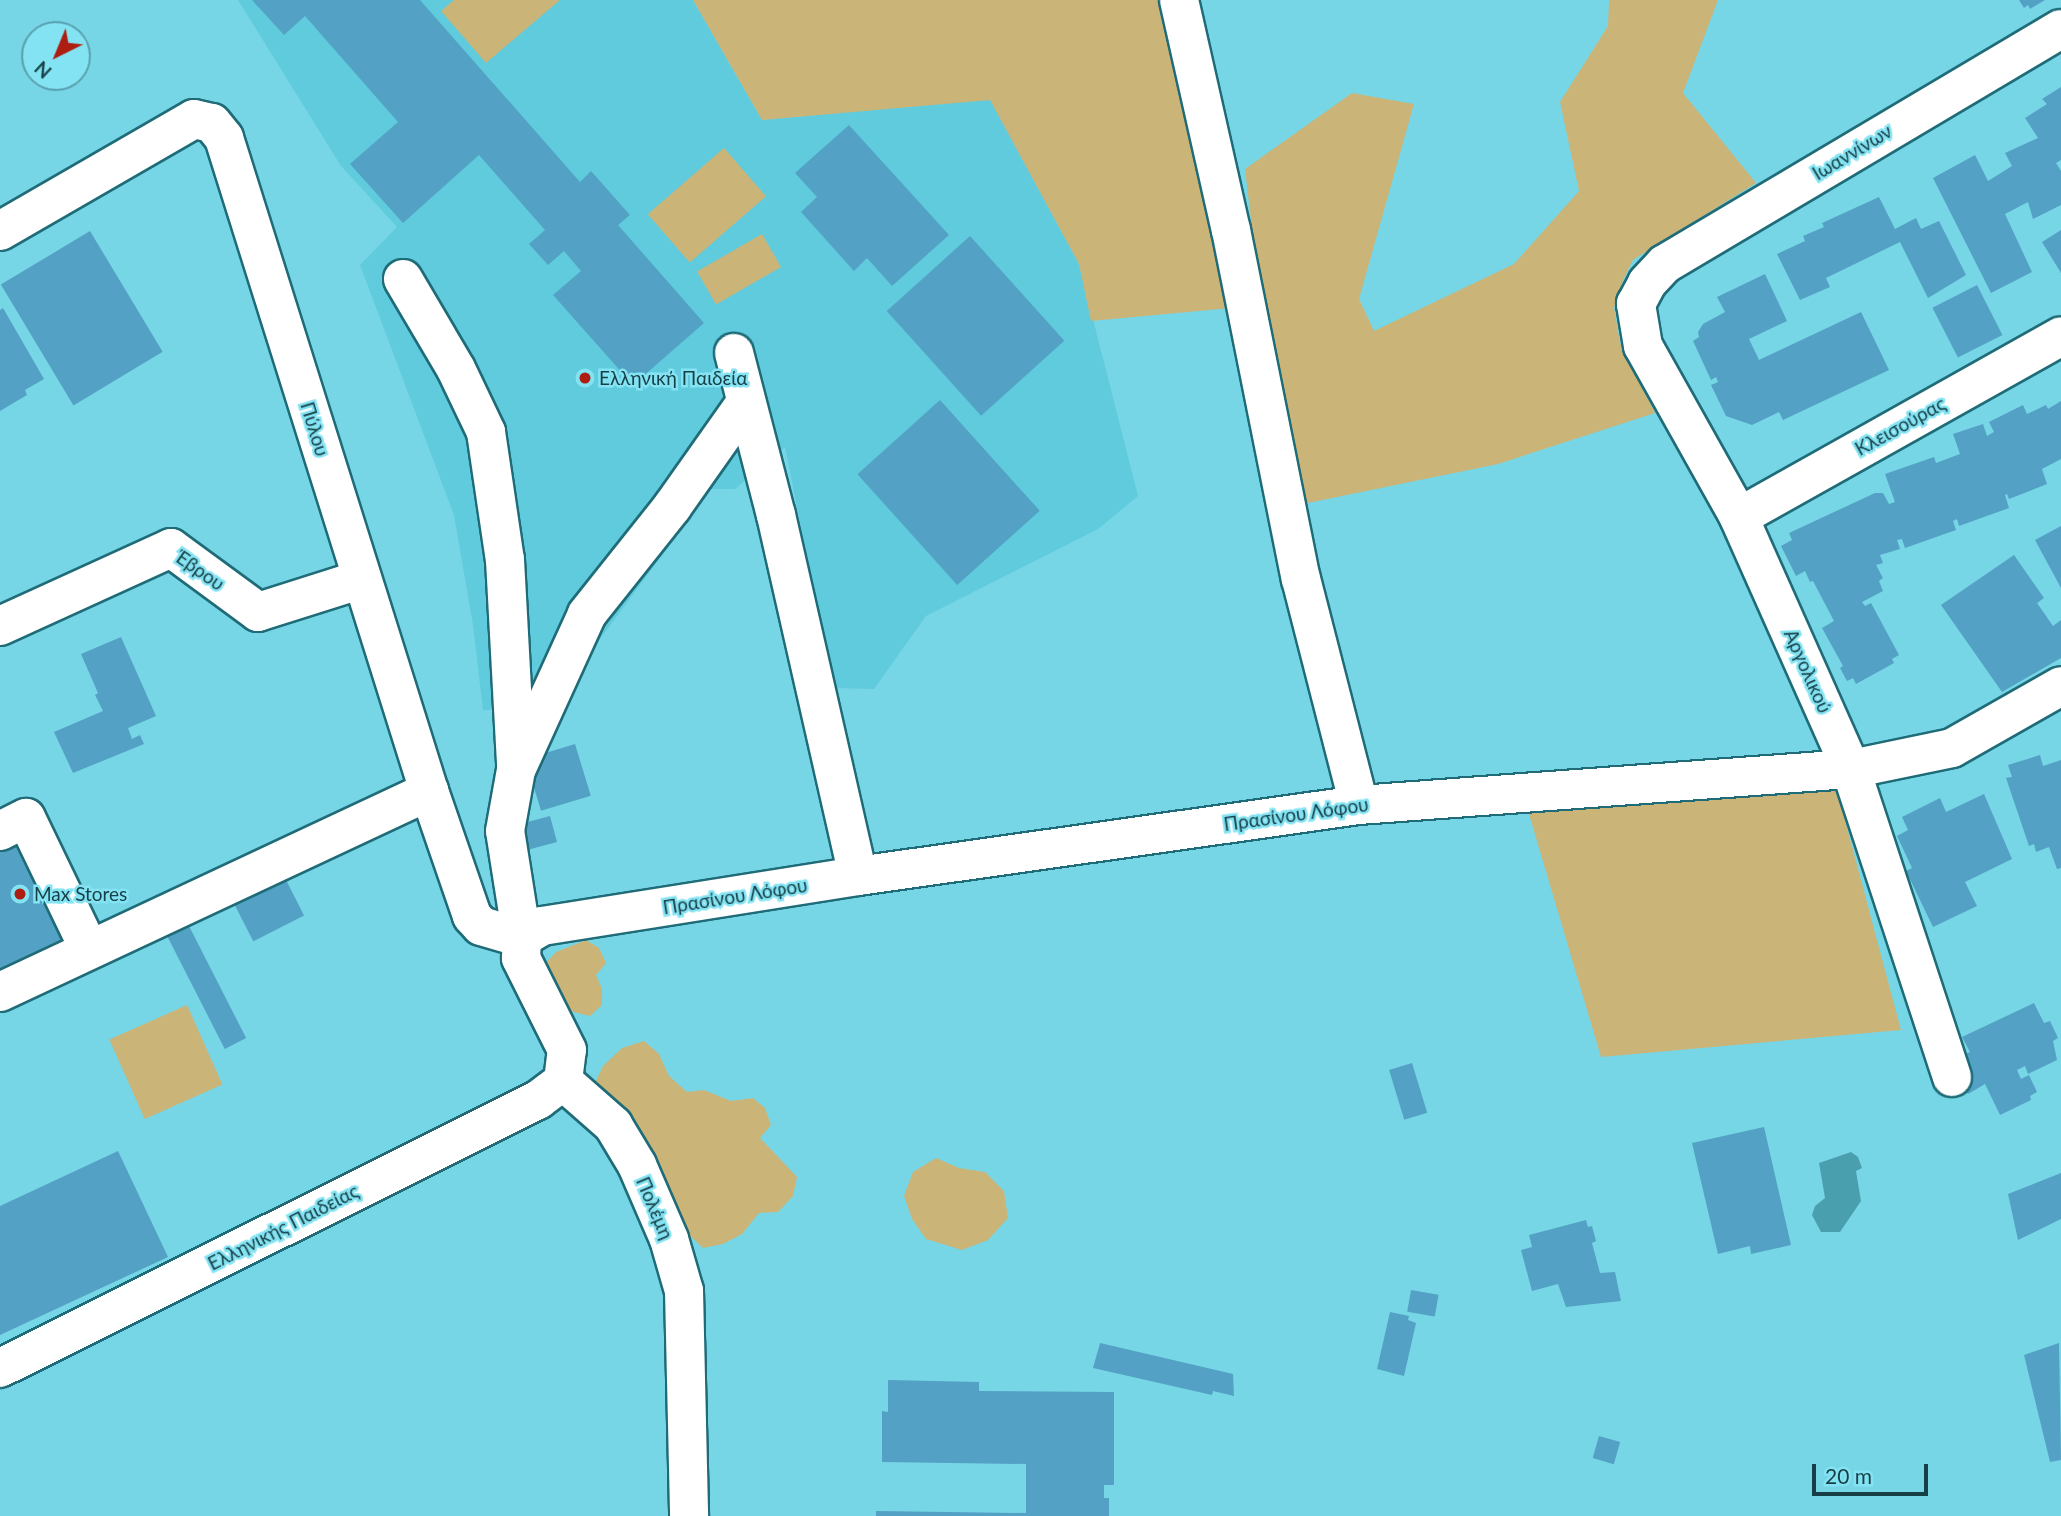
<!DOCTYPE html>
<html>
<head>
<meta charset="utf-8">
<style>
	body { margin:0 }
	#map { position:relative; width:2061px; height:1516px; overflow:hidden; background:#77d6e6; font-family:Lato,sans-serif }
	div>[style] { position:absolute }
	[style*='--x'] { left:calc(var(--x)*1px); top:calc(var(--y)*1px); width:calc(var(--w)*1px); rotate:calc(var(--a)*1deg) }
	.built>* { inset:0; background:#5fcbdd }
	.green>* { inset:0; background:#cab478; transform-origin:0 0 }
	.water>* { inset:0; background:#4a9fae }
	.building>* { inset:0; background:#53a1c4; transform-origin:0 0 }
	.roads { filter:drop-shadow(2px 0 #1f6c78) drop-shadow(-2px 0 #1f6c78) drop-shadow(0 2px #1f6c78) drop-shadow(0 -2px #1f6c78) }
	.minor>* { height:38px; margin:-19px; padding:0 19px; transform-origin:19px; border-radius:19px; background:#fff }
	.dots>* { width:19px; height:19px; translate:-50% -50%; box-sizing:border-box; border:4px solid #84e3f3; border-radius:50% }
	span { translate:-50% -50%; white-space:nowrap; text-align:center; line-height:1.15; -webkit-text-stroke:5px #84e3f3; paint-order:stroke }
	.street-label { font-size:19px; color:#163f46 }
	.poi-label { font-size:19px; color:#163f46 }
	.left { translate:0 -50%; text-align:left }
	.north { position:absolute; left:21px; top:21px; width:70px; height:70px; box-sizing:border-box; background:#84e3f3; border:2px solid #58a1ae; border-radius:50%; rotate:223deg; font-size:19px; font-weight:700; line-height:28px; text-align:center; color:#163f46 }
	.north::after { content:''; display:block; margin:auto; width:24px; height:32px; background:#ad1d11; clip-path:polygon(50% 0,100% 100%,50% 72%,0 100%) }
	.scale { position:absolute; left:1812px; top:1464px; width:116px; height:32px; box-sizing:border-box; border:4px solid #163f46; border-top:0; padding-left:9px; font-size:21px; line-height:24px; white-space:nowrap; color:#163f46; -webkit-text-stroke:5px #84e3f3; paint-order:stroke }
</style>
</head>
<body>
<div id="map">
	<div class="built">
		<i style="clip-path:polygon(238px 0,693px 0,762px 120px,990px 99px,1079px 264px,1138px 496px,1098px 529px,926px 616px,874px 689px,833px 688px,785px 447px,735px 489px,711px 489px,549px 708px,483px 710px,473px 625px,454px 515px,360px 265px,397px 227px,341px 166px)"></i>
	</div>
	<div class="green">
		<i style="clip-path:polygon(454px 0,560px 0,486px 63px,441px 11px)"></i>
		<i style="clip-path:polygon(693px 0,1168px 0,1231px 308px,1091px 321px,1079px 264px,990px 100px,762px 120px)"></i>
		<i style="clip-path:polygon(1609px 0,1718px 0,1683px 93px,1756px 183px,1633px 260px,1623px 280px,1614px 308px,1620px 343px,1655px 413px,1498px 464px,1303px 504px,1261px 304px,1245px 169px,1352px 93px,1414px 104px,1359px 299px,1374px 331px,1514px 264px,1579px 191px,1560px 102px,1608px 26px)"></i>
		<i style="left:724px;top:148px;width:64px;height:101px;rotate:49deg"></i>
		<i style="left:762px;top:234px;width:38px;height:75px;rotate:60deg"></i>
		<i style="clip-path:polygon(1826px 771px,1839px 798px,1901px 1030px,1601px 1057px,1526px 804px)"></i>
		<i style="clip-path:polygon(586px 940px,599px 948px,606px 963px,596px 975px,602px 989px,602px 1005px,590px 1016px,573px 1012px,559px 997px,542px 967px,556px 952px)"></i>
		<i style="left:187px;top:1005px;width:87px;height:85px;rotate:66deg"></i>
		<i style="clip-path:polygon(644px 1041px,659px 1054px,669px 1076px,687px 1092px,704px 1090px,731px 1101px,753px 1098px,765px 1108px,771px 1125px,760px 1138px,797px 1177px,793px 1196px,778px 1212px,759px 1213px,742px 1234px,723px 1244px,703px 1248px,686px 1232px,669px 1207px,668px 1186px,653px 1170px,594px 1085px,603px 1066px,622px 1048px)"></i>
		<i style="clip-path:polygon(936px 1158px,959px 1168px,985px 1172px,1004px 1191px,1008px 1218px,988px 1240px,962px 1250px,926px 1239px,912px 1219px,904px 1196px,913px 1172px)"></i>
	</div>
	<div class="water">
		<i style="clip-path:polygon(1851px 1152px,1858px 1157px,1862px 1168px,1856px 1171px,1861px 1201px,1840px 1232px,1821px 1232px,1812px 1215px,1815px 1206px,1825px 1198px,1819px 1163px)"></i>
	</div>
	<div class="building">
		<i style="clip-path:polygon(252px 0,420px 0,580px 182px,591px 171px,630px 215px,618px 225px,704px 323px,633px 385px,553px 295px,581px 271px,564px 251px,548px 265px,529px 244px,545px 230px,479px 155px,403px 223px,350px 164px,398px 122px,305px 16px,284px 35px)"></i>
		<i style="clip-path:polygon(2019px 0,2045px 0,2030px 9px,2028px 5px,2024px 8px)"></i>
		<i style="clip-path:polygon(2061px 87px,2061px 160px,2056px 163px,2061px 171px,2061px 205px,2033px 219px,2028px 202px,2005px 214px,2032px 272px,1991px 293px,1933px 178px,1975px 155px,1988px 181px,2012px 166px,2005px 153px,2038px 138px,2025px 118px,2047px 104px,2042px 99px)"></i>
		<i style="clip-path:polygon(849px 125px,949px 235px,892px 286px,867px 258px,854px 271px,801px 212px,817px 197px,795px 173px)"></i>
		<i style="clip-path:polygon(1879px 197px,1895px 229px,1916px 218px,1921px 229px,1939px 221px,1966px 275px,1928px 298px,1900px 242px,1826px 278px,1830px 287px,1800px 300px,1777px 254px,1805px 241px,1803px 236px,1824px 227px,1822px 223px)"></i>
		<i style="clip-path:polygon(2061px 230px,2061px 273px,2042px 242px)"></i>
		<i style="left:90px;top:231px;width:141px;height:104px;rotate:59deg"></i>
		<i style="left:970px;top:236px;width:141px;height:112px;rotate:48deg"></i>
		<i style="clip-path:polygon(1765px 274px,1787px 321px,1749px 339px,1759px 360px,1861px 312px,1889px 370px,1783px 420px,1779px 412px,1752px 425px,1726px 416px,1711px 385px,1718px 382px,1716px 377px,1711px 380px,1693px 341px,1699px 337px,1698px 332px,1703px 324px,1725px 312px,1717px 297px)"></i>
		<i style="left:1977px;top:285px;width:56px;height:50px;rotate:63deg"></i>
		<i style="clip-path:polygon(3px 308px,44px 379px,25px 390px,27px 395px,0 411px,0 310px)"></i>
		<i style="left:940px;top:400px;width:149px;height:111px;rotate:48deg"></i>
		<i style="clip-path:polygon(2061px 401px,2061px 459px,2042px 469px,2047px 484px,2009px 499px,2007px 494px,2005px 495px,2009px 508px,1959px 526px,1957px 519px,1953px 521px,1956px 530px,1905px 548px,1902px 539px,1897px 540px,1900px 549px,1880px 555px,1883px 563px,1876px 565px,1883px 578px,1879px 581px,1883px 591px,1862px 602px,1865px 606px,1871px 603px,1899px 655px,1892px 659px,1894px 663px,1856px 684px,1853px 678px,1847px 681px,1840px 668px,1843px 666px,1822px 628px,1834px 621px,1813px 581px,1810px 582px,1805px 571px,1796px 576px,1781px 546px,1792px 540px,1789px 533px,1875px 493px,1883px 493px,1889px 504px,1895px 502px,1885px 474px,1934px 457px,1936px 463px,1960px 454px,1953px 434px,1983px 424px,1987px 436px,1994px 432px,1989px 422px,2023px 405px,2027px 414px,2046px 405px,2048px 409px)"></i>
		<i style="clip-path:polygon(2061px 526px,2061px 588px,2035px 540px)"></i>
		<i style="clip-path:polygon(2014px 555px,2044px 598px,2037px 603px,2053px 626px,2061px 620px,2061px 658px,2002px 692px,1941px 605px)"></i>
		<i style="clip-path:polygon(121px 637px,156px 716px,128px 728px,132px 739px,140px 735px,144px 744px,73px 773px,54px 732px,103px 711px,95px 695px,98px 693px,81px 654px)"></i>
		<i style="left:575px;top:744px;width:54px;height:52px;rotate:73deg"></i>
		<i style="clip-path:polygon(2040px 755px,2043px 766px,2061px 760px,2061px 868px,2057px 869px,2049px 847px,2036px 852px,2034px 844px,2029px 846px,2006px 778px,2012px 777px,2008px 765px)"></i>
		<i style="clip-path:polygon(1984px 794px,2012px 859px,1965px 882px,1977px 906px,1933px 927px,1906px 871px,1912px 868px,1897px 836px,1908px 830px,1902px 817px,1940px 798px,1946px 812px)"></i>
		<i style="left:550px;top:816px;width:27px;height:30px;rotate:75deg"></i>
		<i style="clip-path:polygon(11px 837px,65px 946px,0 977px,0 842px)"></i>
		<i style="left:285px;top:878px;width:42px;height:57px;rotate:63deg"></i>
		<i style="left:188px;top:924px;width:128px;height:24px;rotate:63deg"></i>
		<i style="clip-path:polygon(2034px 1003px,2044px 1023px,2050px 1021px,2058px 1038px,2053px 1041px,2057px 1060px,2028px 1074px,2025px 1066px,2017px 1070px,2021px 1079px,2029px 1075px,2037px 1092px,2030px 1096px,2031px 1100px,2000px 1115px,1985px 1084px,1968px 1094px,1952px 1077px,1962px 1055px,1970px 1052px,1962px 1037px)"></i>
		<i style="left:1412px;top:1063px;width:52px;height:24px;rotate:73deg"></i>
		<i style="clip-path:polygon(1764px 1127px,1791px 1245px,1751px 1254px,1750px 1246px,1718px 1254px,1692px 1143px)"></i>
		<i style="clip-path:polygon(118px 1151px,168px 1257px,0 1335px,0 1206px)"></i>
		<i style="clip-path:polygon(2061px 1173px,2061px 1219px,2018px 1240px,2008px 1194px)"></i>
		<i style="clip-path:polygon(1586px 1220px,1588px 1227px,1592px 1226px,1596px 1241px,1592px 1243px,1600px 1273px,1615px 1272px,1621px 1301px,1566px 1307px,1558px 1284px,1532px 1291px,1521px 1250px,1532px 1247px,1529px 1235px)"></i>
		<i style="left:1411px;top:1290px;width:28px;height:22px;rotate:10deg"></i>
		<i style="clip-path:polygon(1390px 1312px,1409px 1316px,1408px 1320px,1416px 1323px,1404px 1376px,1377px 1369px)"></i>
		<i style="clip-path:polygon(1100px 1343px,1233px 1374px,1234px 1396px,1213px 1391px,1212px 1395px,1093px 1368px)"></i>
		<i style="clip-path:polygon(2059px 1343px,2061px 1460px,2050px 1462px,2024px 1355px)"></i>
		<i style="clip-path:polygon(888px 1380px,979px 1382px,979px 1391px,1114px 1392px,1114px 1485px,1104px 1485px,1104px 1498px,1109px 1498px,1109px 1516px,876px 1516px,876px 1511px,1026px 1513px,1026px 1464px,882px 1462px,882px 1411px,888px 1412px)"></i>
		<i style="left:1599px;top:1436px;width:22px;height:23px;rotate:16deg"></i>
	</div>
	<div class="roads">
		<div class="minor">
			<i style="--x:1179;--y:0;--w:236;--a:77.3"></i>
			<i style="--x:1231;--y:230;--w:356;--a:78.7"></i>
			<i style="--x:1301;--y:579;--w:233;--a:75.6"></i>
			<i style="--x:0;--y:231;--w:224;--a:-30"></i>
			<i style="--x:194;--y:119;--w:18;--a:13"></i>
			<i style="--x:212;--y:123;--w:19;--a:51"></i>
			<i style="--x:224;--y:138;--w:684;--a:72.57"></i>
			<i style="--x:429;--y:791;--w:132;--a:71"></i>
			<i style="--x:472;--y:916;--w:13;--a:48"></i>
			<i style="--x:481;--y:926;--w:43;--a:16.3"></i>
			<i style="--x:403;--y:279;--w:104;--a:59.5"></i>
			<i style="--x:456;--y:369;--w:70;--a:64.5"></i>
			<i style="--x:486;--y:432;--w:129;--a:81.6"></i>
			<i style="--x:505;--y:560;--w:204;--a:86.9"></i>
			<i style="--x:734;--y:353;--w:167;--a:75.5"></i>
			<i style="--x:776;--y:515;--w:370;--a:77.2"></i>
			<i style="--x:1739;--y:517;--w:369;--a:-29.3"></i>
			<i style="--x:0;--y:626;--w:188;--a:-24.5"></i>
			<i style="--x:171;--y:548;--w:108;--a:36.3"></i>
			<i style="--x:258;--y:612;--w:109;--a:-17.6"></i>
			<i style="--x:0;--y:831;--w:29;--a:-27"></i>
			<i style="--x:26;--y:818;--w:145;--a:64.3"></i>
			<i style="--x:522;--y:938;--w:23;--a:-31"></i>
			<i style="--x:542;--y:926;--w:320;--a:-9"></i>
			<i style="--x:858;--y:876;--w:506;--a:-8.07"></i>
			<i style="--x:1359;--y:805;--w:493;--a:-4.2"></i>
			<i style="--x:1851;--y:769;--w:103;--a:-11.7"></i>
			<i style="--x:1952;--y:748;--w:125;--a:-29.6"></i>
			<i style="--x:0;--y:992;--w:474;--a:-25.1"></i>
			<i style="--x:1952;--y:1077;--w:324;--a:-108.2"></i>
			<i style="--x:1851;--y:769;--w:276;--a:-114"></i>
			<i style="--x:1739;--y:517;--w:196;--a:-119.3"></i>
			<i style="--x:1643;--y:346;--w:43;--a:-99.5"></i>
			<i style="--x:1636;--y:304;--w:24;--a:-62"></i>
			<i style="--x:1647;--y:283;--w:26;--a:-47"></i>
			<i style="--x:1665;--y:264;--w:460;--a:-30.7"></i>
			<i style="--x:563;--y:1081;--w:31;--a:-83"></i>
			<i style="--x:567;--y:1050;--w:103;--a:-116.6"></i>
			<i style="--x:521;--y:958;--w:20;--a:-87"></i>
			<i style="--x:522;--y:938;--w:108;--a:-99"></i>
			<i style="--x:505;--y:831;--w:62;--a:-79.8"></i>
			<i style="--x:516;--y:770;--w:171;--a:-65.5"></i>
			<i style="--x:587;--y:614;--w:137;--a:-51.5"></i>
			<i style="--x:672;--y:507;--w:128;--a:-54.8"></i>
			<i style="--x:563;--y:1081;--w:67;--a:41.3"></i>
			<i style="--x:613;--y:1125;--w:47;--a:59"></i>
			<i style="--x:637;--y:1165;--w:81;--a:66.6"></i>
			<i style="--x:669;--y:1239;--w:54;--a:73.9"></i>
			<i style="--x:684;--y:1291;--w:225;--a:88.7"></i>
			<i style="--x:0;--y:1368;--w:601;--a:-26.48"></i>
			<i style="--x:538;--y:1100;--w:31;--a:-37"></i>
		</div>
	</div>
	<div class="dots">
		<i style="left:585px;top:378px;background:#ad1d11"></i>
		<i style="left:20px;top:894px;background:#ad1d11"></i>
	</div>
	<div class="street-label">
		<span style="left:1852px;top:152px;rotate:-31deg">Ιωαννίνων</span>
		<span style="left:1900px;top:426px;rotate:-29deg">Κλεισούρας</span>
		<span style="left:315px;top:429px;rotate:73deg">Πύλου</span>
		<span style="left:200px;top:570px;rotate:35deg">Έβρου</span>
		<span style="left:1808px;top:671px;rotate:66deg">Αργολικού</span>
		<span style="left:1296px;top:814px;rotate:-8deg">Πρασίνου Λόφου</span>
		<span style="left:735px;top:896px;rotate:-9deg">Πρασίνου Λόφου</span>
		<span style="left:655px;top:1208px;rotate:67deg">Πολέμη</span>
		<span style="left:283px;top:1227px;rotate:-27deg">Ελληνικής Παιδείας</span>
	</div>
	<div class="poi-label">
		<span class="left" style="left:599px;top:378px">Ελληνική Παιδεία</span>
		<span class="left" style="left:34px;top:894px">Max Stores</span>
	</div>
	<div class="north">N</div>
	<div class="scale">20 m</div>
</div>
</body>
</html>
